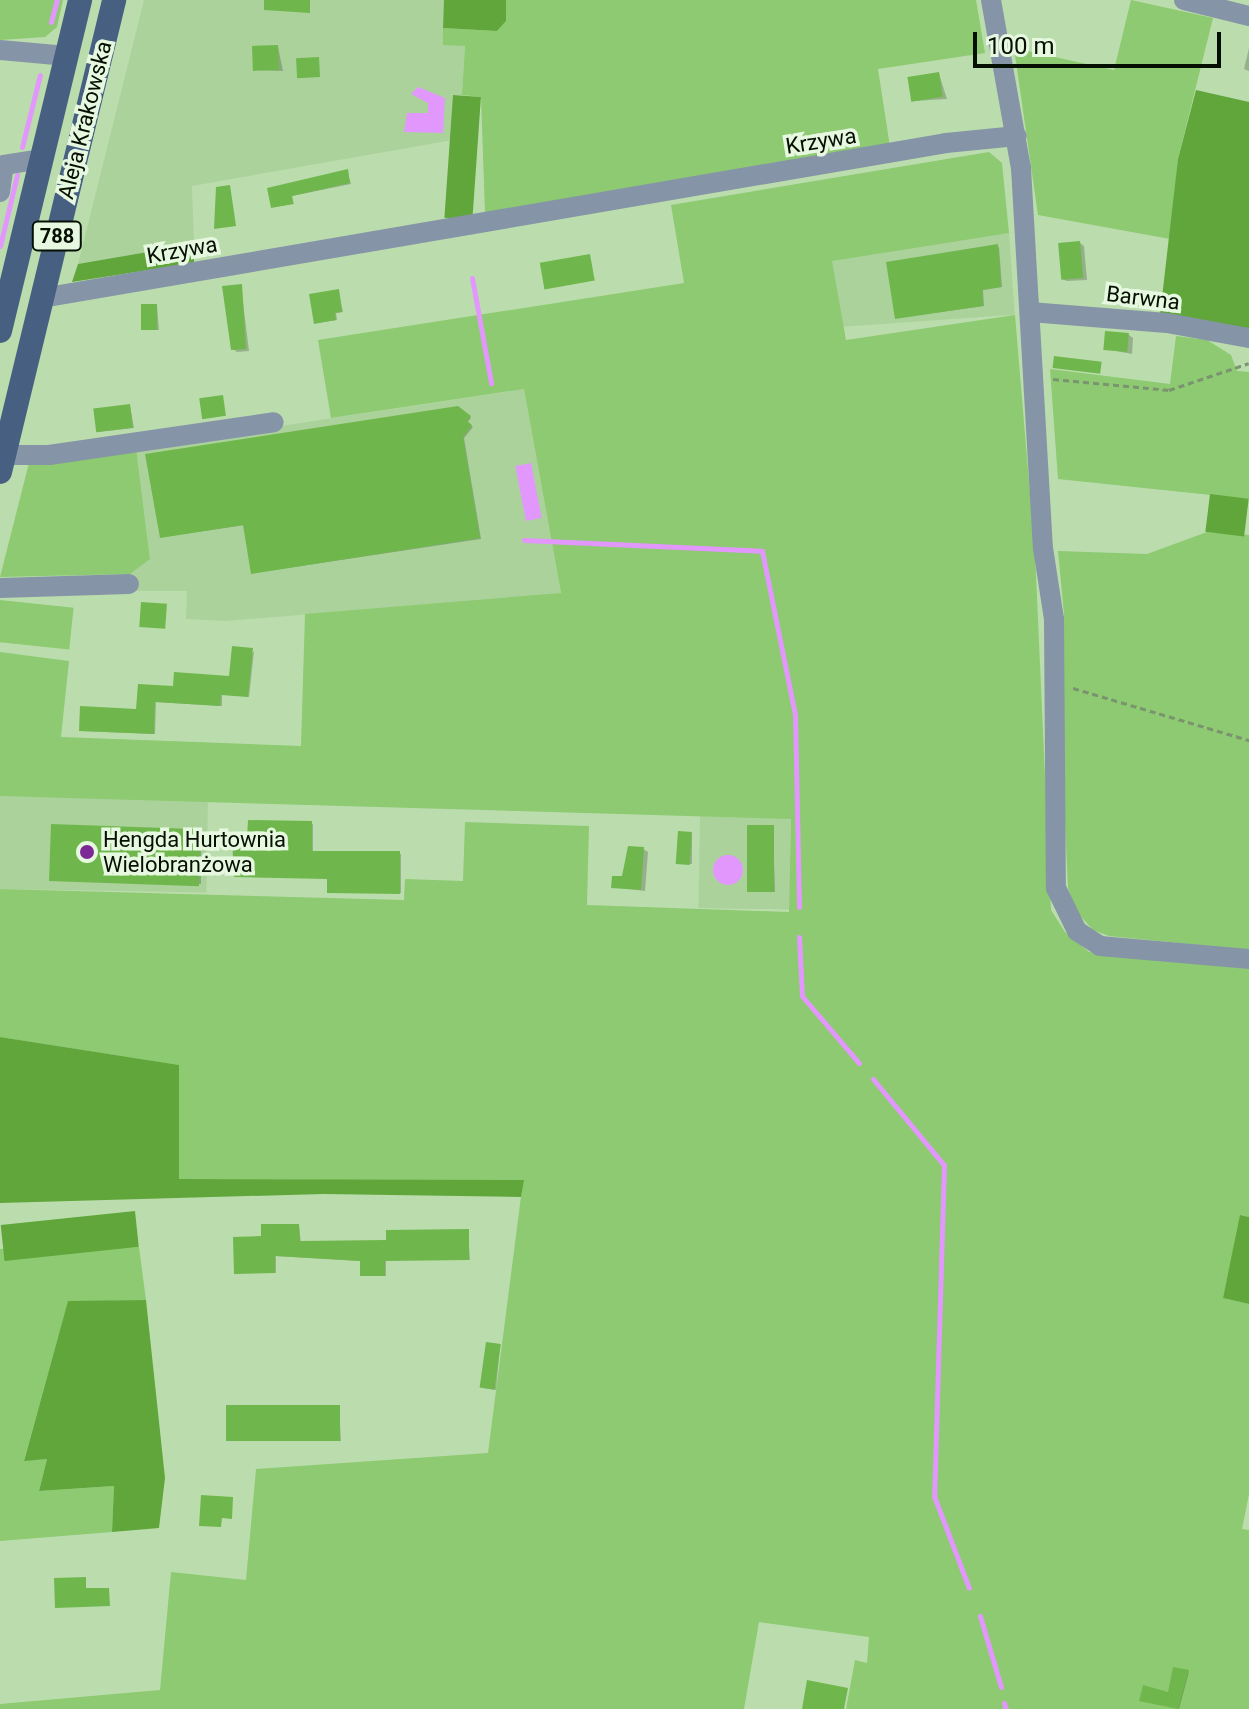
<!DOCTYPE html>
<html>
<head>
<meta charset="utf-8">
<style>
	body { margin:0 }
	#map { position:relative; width:1249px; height:1709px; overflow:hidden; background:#bbddad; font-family:Roboto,sans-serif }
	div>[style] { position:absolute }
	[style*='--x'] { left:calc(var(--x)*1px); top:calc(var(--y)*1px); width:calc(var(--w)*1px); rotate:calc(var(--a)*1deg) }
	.built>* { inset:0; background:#acd29c; transform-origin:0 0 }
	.green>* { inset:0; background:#8dca71; transform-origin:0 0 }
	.forest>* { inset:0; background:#60a63b; transform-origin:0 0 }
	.water>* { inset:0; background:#e297fd; transform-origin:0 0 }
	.round { border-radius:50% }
	.shadow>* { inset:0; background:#0003 }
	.stream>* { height:5px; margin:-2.5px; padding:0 2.5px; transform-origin:2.5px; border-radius:2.5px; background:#e297fd }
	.building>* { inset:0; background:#6fb74c; transform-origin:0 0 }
	.path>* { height:3px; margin-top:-1.5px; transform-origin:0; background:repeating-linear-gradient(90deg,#7a9470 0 6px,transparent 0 10px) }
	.minor>* { height:20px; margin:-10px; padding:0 10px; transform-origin:10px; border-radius:10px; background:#8694a7 }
	.major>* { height:24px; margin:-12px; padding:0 12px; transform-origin:12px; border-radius:12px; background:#476082 }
	.dots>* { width:22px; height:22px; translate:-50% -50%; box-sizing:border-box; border:4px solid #e7f8e0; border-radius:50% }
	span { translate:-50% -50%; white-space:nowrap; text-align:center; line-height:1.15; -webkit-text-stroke:7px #e7f8e0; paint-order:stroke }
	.shield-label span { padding:2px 6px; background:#e7f8e0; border:2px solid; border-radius:6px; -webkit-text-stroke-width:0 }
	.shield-label { font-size:20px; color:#050f02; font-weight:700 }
	.street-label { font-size:22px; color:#050f02 }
	.poi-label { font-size:22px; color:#050f02 }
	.left { translate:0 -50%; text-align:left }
	.scale { position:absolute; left:973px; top:32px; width:248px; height:36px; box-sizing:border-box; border:4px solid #050f02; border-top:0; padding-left:10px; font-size:24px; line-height:28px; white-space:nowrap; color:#050f02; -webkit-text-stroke:6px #e7f8e0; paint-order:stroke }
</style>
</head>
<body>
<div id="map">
	<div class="built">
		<i style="clip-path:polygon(144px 0,444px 0,443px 44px,465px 46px,462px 95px,453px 95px,453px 140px,192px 186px,194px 244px,78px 264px)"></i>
		<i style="left:1009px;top:233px;width:82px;height:179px;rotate:86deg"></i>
		<i style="clip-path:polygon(524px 389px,561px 594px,226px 621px,186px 619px,187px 591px,133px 591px,130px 574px,150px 558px,136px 448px)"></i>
		<i style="left:0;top:796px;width:208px;height:93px;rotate:1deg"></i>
		<i style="left:700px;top:816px;width:91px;height:92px;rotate:1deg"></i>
	</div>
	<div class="green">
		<i style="clip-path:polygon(0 0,63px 0,57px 27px,45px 37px,0 40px)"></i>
		<i style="clip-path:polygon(506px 0,976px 0,985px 53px,878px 69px,890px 147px,485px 213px,481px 97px,462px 95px,465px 46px,443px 45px,443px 28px,497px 31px,506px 21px)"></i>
		<i style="clip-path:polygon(1131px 0,1213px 18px,1178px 159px,1170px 239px,1038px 215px,1014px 48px,1114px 70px)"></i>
		<i style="clip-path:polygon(989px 152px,1002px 163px,1009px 233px,832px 261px,846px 340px,1015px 315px,1035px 553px,1051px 910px,1065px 932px,1089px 952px,1249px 969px,1249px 1217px,1241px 1215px,1223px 1298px,1249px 1304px,1249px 1494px,1242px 1529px,1249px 1530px,1249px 1709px,846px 1709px,855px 1660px,867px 1663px,869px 1637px,759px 1622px,744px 1709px,0 1709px,0 1704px,160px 1690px,171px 1572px,246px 1580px,256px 1469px,488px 1453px,523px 1181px,178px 1179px,178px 1065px,0 1037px,0 889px,404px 900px,405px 879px,463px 881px,465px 822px,589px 826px,587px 905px,789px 912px,791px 819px,0 796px,0 652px,69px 661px,61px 737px,301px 746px,305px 614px,561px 593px,524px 389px,331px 418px,318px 340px,684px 283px,671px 205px)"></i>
		<i style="clip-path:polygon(1176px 336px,1207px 340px,1231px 355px,1237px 371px,1249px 372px,1249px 499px,1058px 479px,1050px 369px,1170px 384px)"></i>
		<i style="clip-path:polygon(136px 448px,150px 559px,130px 574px,0 577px,29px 463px)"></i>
		<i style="clip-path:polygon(1207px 532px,1249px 535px,1249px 950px,1109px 936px,1093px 930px,1075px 910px,1068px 888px,1061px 734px,1064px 614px,1058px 551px,1147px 554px)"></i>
		<i style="left:0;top:600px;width:74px;height:42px;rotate:6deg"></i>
		<i style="clip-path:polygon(139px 1247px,146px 1300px,68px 1302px,24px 1460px,47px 1459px,39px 1491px,114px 1486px,112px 1532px,0 1541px,0 1249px)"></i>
	</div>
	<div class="forest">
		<i style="clip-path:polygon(444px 0,506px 0,506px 21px,497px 31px,443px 28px)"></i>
		<i style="clip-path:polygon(1196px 90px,1249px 102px,1249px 332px,1160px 315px,1178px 159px)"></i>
		<i style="left:453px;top:95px;width:28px;height:123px;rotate:4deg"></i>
		<i style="clip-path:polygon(194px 244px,194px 263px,72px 282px,78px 264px)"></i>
		<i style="left:1210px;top:494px;width:39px;height:38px;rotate:7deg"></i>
		<i style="clip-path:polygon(0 1037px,179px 1065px,179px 1179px,524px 1180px,521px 1197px,323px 1194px,0 1203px)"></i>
		<i style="left:135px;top:1211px;width:36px;height:135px;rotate:84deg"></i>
		<i style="clip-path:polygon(1240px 1215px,1249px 1217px,1249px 1304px,1223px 1298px)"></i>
		<i style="clip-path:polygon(146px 1300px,165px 1478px,159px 1528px,112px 1532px,114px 1486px,39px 1491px,47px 1459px,24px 1461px,68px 1301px)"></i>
	</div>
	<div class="water">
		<i style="clip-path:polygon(418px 87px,445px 98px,443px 133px,404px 132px,407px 113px,428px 113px,428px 103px,411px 94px)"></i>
		<i style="left:531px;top:463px;width:56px;height:16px;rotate:79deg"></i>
		<i class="round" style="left:713px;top:855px;width:30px;height:30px"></i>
	</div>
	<div class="shadow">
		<i style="clip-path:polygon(278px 47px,283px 71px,255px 70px)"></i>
		<i style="clip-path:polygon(1249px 48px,1249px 71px,1244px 69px)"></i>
		<i style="clip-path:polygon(939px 74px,947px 99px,913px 101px)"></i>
		<i style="clip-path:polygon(347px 172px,351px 184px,292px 196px,294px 204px,273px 207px,270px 190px)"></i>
		<i style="clip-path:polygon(1080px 243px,1084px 246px,1087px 280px,1067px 281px,1062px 279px)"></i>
		<i style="clip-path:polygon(999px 247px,1002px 287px,983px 290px,984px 306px,896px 318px)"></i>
		<i style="clip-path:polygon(241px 286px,249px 351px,237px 352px,233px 349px)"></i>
		<i style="clip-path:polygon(339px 292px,343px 312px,336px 313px,337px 320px,316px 323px)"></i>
		<i style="clip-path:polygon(157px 306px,159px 330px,146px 330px)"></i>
		<i style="clip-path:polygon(1129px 335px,1133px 338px,1132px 354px,1105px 349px)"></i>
		<i style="clip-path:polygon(130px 406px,134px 428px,97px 432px)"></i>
		<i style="clip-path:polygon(458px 408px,471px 418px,467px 423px,473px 427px,464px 438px,481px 539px,254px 573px,245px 525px,163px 537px)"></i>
		<i style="clip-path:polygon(254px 651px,249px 697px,222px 694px,222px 706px,156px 702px,155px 734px,83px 731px,138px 711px,175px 688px,231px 678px)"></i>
		<i style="clip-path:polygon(313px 824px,313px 853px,401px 854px,401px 893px,331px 893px,329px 879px,249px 841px)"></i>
		<i style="clip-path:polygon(773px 827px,775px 892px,750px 892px)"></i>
		<i style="clip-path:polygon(201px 830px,201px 884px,53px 880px)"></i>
		<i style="clip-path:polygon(692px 834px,692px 864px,680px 864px)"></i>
		<i style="clip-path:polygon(643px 849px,648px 852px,645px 891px,613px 887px)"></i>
		<i style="clip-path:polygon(299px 1226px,301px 1243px,388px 1242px,468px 1231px,470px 1260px,386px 1260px,386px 1276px,364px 1276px,362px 1261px,276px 1256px,276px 1273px,237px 1273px,263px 1238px)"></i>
		<i style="clip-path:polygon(500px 1346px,496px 1390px,484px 1388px)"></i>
		<i style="clip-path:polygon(339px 1407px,341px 1441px,229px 1441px)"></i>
		<i style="clip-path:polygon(1189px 1672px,1179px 1709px,1141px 1700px,1170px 1694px)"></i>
	</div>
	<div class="stream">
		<i style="--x:51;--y:22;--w:23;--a:-75"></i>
		<i style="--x:22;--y:147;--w:74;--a:-76"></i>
		<i style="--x:0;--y:246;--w:73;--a:-76.5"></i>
		<i style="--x:472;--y:278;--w:107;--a:79.7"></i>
		<i style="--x:524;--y:540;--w:238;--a:2.6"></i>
		<i style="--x:762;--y:551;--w:166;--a:78.6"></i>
		<i style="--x:795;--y:714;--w:193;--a:88.8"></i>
		<i style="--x:799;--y:937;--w:59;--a:87.1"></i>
		<i style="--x:802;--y:996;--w:88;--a:49.6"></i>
		<i style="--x:873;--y:1079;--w:112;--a:50.5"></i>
		<i style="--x:944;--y:1165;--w:331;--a:91.7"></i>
		<i style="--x:934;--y:1496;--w:98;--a:69.2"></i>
		<i style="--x:980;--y:1616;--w:74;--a:73.5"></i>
		<i style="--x:1004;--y:1703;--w:6;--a:72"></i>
	</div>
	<div class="building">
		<i style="clip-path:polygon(264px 0,310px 0,310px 13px,264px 10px)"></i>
		<i style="left:278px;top:45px;width:25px;height:26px;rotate:88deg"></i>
		<i style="left:319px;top:57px;width:20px;height:23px;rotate:87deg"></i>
		<i style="left:939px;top:72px;width:25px;height:32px;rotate:81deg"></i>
		<i style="clip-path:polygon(348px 169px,350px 183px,292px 196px,293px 204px,271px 208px,267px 188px)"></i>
		<i style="clip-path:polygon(230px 185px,236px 226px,214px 229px,216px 187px)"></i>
		<i style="left:1080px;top:241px;width:37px;height:22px;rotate:85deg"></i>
		<i style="clip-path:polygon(998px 244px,1001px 287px,982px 290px,983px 306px,895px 319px,886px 262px)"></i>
		<i style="left:590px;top:254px;width:27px;height:51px;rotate:80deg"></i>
		<i style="clip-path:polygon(242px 284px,246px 349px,231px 350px,222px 286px)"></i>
		<i style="clip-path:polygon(339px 289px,342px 312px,335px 313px,336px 320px,314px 324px,309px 294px)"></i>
		<i style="left:141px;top:304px;width:16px;height:26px"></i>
		<i style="left:1105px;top:331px;width:24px;height:19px;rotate:5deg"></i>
		<i style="left:1054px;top:356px;width:48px;height:12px;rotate:7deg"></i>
		<i style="left:223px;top:395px;width:21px;height:24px;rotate:82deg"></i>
		<i style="left:130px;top:404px;width:24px;height:37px;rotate:83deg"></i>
		<i style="clip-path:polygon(458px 406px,471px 416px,467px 421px,472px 425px,463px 437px,480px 538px,251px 574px,243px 525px,160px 538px,145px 454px)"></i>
		<i style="left:141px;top:602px;width:26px;height:25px;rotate:4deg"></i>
		<i style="clip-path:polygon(232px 646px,253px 648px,248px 697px,221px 695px,220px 706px,155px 702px,154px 734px,79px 731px,80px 706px,136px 709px,138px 684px,173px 686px,174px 672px,229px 676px)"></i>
		<i style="clip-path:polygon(248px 820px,312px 821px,312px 851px,400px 851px,400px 894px,327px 893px,327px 879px,234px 877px,232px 839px,247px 839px)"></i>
		<i style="left:51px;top:824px;width:150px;height:57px;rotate:2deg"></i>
		<i style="left:747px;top:825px;width:27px;height:67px"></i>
		<i style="left:678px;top:831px;width:14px;height:33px;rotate:4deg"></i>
		<i style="clip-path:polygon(628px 846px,644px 847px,641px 890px,611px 888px,612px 876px,622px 876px)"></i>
		<i style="clip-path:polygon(261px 1224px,299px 1224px,300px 1241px,386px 1240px,386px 1230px,469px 1229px,469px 1260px,385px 1261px,385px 1276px,360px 1276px,360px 1261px,275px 1256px,275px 1273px,234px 1274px,233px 1237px,261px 1236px)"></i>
		<i style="left:486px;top:1342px;width:15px;height:46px;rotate:8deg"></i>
		<i style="left:340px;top:1405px;width:36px;height:114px;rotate:90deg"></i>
		<i style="clip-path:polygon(201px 1495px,233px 1497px,232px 1519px,222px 1518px,221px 1527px,199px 1526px)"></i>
		<i style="clip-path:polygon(86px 1577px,86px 1588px,109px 1588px,110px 1606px,55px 1608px,54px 1578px)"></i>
		<i style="clip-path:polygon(1173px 1667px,1189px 1670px,1178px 1709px,1139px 1701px,1143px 1685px,1168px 1692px)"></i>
		<i style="clip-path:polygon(807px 1680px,848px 1688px,844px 1709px,802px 1709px)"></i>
	</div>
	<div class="path">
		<i style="--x:1053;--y:379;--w:117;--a:5.4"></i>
		<i style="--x:1169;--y:390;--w:84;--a:-18.6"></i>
		<i style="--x:1073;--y:688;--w:184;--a:16.5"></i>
	</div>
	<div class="minor">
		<i style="--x:991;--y:0;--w:171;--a:79.9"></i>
		<i style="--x:1021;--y:168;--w:381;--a:86.7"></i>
		<i style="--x:1043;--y:548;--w:72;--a:81.2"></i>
		<i style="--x:1054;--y:619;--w:269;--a:89.6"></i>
		<i style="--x:1056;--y:888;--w:48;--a:64"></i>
		<i style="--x:1077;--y:931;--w:27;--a:33"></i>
		<i style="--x:1100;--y:946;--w:150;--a:5"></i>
		<i style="--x:1184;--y:0;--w:67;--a:13.8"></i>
		<i style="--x:0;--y:50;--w:67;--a:5.1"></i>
		<i style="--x:0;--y:192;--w:27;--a:-82"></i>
		<i style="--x:4;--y:165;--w:37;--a:-9"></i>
		<i style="--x:42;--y:298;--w:917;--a:-9.73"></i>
		<i style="--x:946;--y:143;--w:71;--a:-5.6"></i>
		<i style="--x:1030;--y:312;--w:137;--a:4.6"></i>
		<i style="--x:1167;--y:323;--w:83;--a:10.4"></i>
		<i style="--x:4;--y:455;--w:45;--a:0"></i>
		<i style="--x:49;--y:455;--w:227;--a:-8.3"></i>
		<i style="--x:0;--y:588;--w:129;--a:-1.8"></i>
	</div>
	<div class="major">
		<i style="--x:0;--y:331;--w:341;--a:-76.4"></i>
		<i style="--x:0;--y:472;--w:486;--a:-76.4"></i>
	</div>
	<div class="dots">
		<i style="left:87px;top:852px;background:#7c2897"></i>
	</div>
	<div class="shield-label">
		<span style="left:57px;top:236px">788</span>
	</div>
	<div class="street-label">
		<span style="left:85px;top:120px;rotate:-76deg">Aleja Krakowska</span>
		<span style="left:821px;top:141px;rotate:-9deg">Krzywa</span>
		<span style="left:182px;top:250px;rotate:-10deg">Krzywa</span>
		<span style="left:1143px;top:298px;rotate:7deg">Barwna</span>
	</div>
	<div class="poi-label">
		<span class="left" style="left:103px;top:852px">Hengda Hurtownia<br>Wielobranżowa</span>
	</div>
	<div class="scale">100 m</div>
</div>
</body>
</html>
